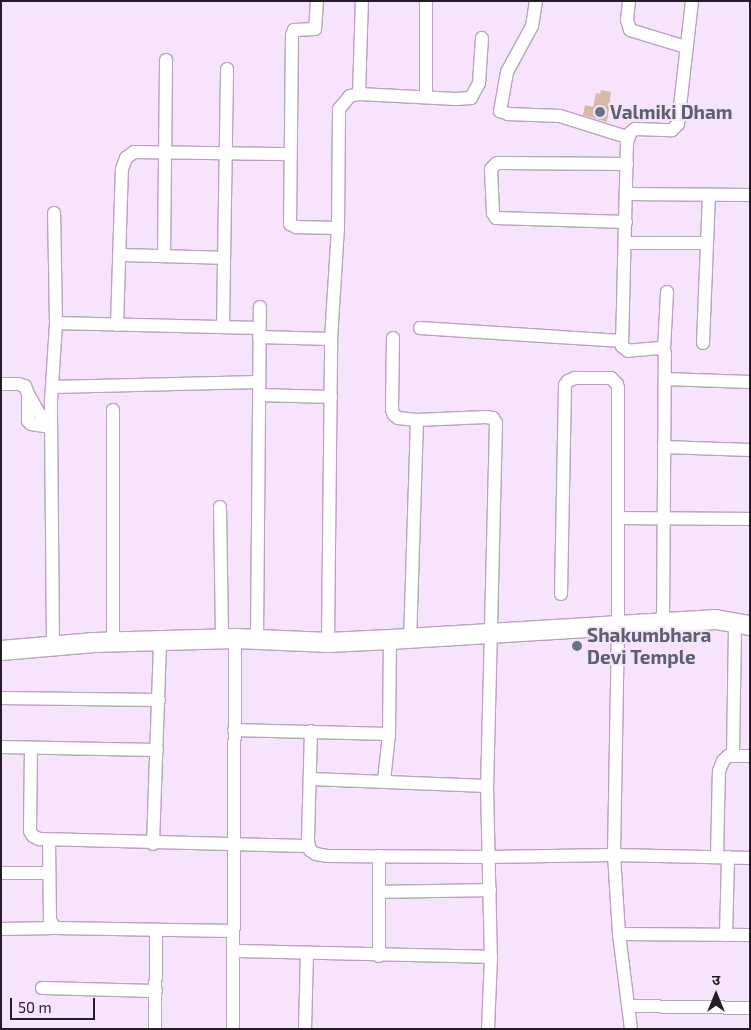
<!DOCTYPE html>
<html>
<head>
<meta charset="utf-8">
<style>
	body { margin:0 }
	#map { position:relative; width:751px; height:1030px; overflow:hidden; background:#f8e3fc; font-family:"Exo 2","Noto Sans Devanagari",sans-serif }
	div>[style] { position:absolute }
	[style*='--x'] { left:calc(var(--x)*1px); top:calc(var(--y)*1px); width:calc(var(--w)*1px); rotate:calc(var(--a)*1deg) }
	.building>* { inset:0; background:#d3b9a6 }
	.roads { filter:drop-shadow(1px 0 #b8a4bb) drop-shadow(-1px 0 #b8a4bb) drop-shadow(0 1px #b8a4bb) drop-shadow(0 -1px #b8a4bb) }
	.street>* { height:12px; margin:-6px; padding:0 6px; transform-origin:6px; border-radius:6px; background:#fff }
	.secondary>* { height:19px; margin:-9.5px; padding:0 9.5px; transform-origin:9.5px; border-radius:9.5px; background:#fff }
	.dots>* { width:14px; height:14px; translate:-50% -50%; box-sizing:border-box; border:2px solid #f8e3fc; border-radius:50% }
	span { translate:-50% -50%; white-space:nowrap; text-align:center; line-height:1.15; -webkit-text-stroke:4px #f8e3fc; paint-order:stroke }
	.worship-label { font-size:19px; color:#5b616d; font-weight:700 }
	.left { translate:0 -50%; text-align:left }
	.frame { position:absolute; inset:0; border:2px solid #241d25; pointer-events:none }
	.north { position:absolute; left:691px; top:970px; width:50px; height:50px; -webkit-text-stroke:4px #f8e3fc; paint-order:stroke; rotate:0deg; font-size:14px; font-weight:700; line-height:20px; text-align:center; color:#241d25 }
	.north::after { content:''; display:block; margin:auto; width:18px; height:22px; background:#241d25; clip-path:polygon(50% 0,100% 100%,50% 72%,0 100%) }
	.scale { position:absolute; left:10px; top:998px; width:85px; height:22px; box-sizing:border-box; border:2px solid #241d25; border-top:0; padding-left:6px; font-size:15px; line-height:18px; white-space:nowrap; color:#241d25; -webkit-text-stroke:4px #f8e3fc; paint-order:stroke }
</style>
</head>
<body>
<div id="map">
	<div class="building">
		<i style="clip-path:polygon(601px 90px,611px 92px,607px 122px,583px 115px,585px 105px,593px 107px,596px 93px,600px 94px)"></i>
	</div>
	<div class="roads">
		<div class="street">
			<i style="--x:317;--y:1;--w:28;--a:94"></i>
			<i style="--x:315;--y:29;--w:21;--a:177"></i>
			<i style="--x:294;--y:30;--w:5;--a:112"></i>
			<i style="--x:292;--y:35;--w:185;--a:90.6"></i>
			<i style="--x:290;--y:220;--w:4;--a:90"></i>
			<i style="--x:290;--y:224;--w:7;--a:27"></i>
			<i style="--x:296;--y:227;--w:42;--a:1.4"></i>
			<i style="--x:426;--y:1;--w:96;--a:90"></i>
			<i style="--x:536;--y:1;--w:25;--a:99"></i>
			<i style="--x:532;--y:26;--w:52;--a:118.5"></i>
			<i style="--x:507;--y:72;--w:40;--a:100"></i>
			<i style="--x:500;--y:111;--w:9;--a:21"></i>
			<i style="--x:508;--y:114;--w:52;--a:2.2"></i>
			<i style="--x:560;--y:116;--w:70;--a:17.4"></i>
			<i style="--x:629;--y:1;--w:19;--a:96"></i>
			<i style="--x:627;--y:20;--w:10;--a:73"></i>
			<i style="--x:630;--y:30;--w:59;--a:16.9"></i>
			<i style="--x:359;--y:94;--w:93;--a:-88.2"></i>
			<i style="--x:626;--y:194;--w:124;--a:0.5"></i>
			<i style="--x:626;--y:222;--w:130;--a:-178.2"></i>
			<i style="--x:496;--y:218;--w:6;--a:-121"></i>
			<i style="--x:493;--y:213;--w:44;--a:-92.6"></i>
			<i style="--x:491;--y:169;--w:8;--a:-45"></i>
			<i style="--x:497;--y:163;--w:7;--a:0"></i>
			<i style="--x:504;--y:163;--w:123;--a:0.5"></i>
			<i style="--x:626;--y:243;--w:81;--a:0"></i>
			<i style="--x:119;--y:255;--w:105;--a:1.6"></i>
			<i style="--x:164;--y:256;--w:196;--a:-89.4"></i>
			<i style="--x:56;--y:323;--w:203;--a:1.4"></i>
			<i style="--x:117;--y:325;--w:156;--a:-88.2"></i>
			<i style="--x:122;--y:169;--w:12;--a:-70"></i>
			<i style="--x:126;--y:158;--w:10;--a:-37"></i>
			<i style="--x:134;--y:152;--w:6;--a:0"></i>
			<i style="--x:140;--y:152;--w:150;--a:0.8"></i>
			<i style="--x:223;--y:327;--w:258;--a:-89.1"></i>
			<i style="--x:420;--y:328;--w:202;--a:3.7"></i>
			<i style="--x:259;--y:337;--w:72;--a:1.6"></i>
			<i style="--x:393;--y:338;--w:72;--a:90.8"></i>
			<i style="--x:392;--y:410;--w:5;--a:68"></i>
			<i style="--x:394;--y:415;--w:5;--a:37"></i>
			<i style="--x:398;--y:418;--w:19;--a:6"></i>
			<i style="--x:417;--y:420;--w:217;--a:91.8"></i>
			<i style="--x:703;--y:343;--w:148;--a:-87.7"></i>
			<i style="--x:664;--y:350;--w:58;--a:-87"></i>
			<i style="--x:665;--y:379;--w:85;--a:2"></i>
			<i style="--x:1;--y:384;--w:17;--a:0"></i>
			<i style="--x:18;--y:384;--w:7;--a:16"></i>
			<i style="--x:25;--y:386;--w:9;--a:69"></i>
			<i style="--x:28;--y:394;--w:27;--a:90"></i>
			<i style="--x:28;--y:421;--w:4;--a:45"></i>
			<i style="--x:31;--y:424;--w:20;--a:9"></i>
			<i style="--x:53;--y:387;--w:206;--a:-1.4"></i>
			<i style="--x:28;--y:394;--w:38;--a:60"></i>
			<i style="--x:259;--y:395;--w:72;--a:1.6"></i>
			<i style="--x:113;--y:410;--w:231;--a:90"></i>
			<i style="--x:417;--y:420;--w:69;--a:-2.5"></i>
			<i style="--x:486;--y:417;--w:7;--a:8"></i>
			<i style="--x:493;--y:418;--w:6;--a:59"></i>
			<i style="--x:496;--y:423;--w:363;--a:91.4"></i>
			<i style="--x:487;--y:786;--w:171;--a:88.7"></i>
			<i style="--x:491;--y:957;--w:72;--a:92.4"></i>
			<i style="--x:664;--y:447;--w:86;--a:2"></i>
			<i style="--x:220;--y:507;--w:132;--a:89.1"></i>
			<i style="--x:618;--y:518;--w:132;--a:0.4"></i>
			<i style="--x:561;--y:594;--w:209;--a:-88.9"></i>
			<i style="--x:565;--y:385;--w:5;--a:-53"></i>
			<i style="--x:568;--y:381;--w:8;--a:-23"></i>
			<i style="--x:575;--y:378;--w:36;--a:0"></i>
			<i style="--x:611;--y:378;--w:8;--a:45"></i>
			<i style="--x:617;--y:384;--w:4;--a:76"></i>
			<i style="--x:618;--y:388;--w:238;--a:90"></i>
			<i style="--x:618;--y:626;--w:229;--a:91"></i>
			<i style="--x:614;--y:855;--w:79;--a:86.4"></i>
			<i style="--x:619;--y:934;--w:96;--a:82.8"></i>
			<i style="--x:663;--y:623;--w:270;--a:-89.6"></i>
			<i style="--x:665;--y:353;--w:7;--a:-135"></i>
			<i style="--x:660;--y:348;--w:32;--a:175"></i>
			<i style="--x:628;--y:351;--w:8;--a:-140"></i>
			<i style="--x:622;--y:346;--w:203;--a:-88.6"></i>
			<i style="--x:627;--y:143;--w:10;--a:-73"></i>
			<i style="--x:630;--y:133;--w:6;--a:-39"></i>
			<i style="--x:635;--y:129;--w:37;--a:2"></i>
			<i style="--x:672;--y:130;--w:8;--a:-45"></i>
			<i style="--x:678;--y:124;--w:124;--a:-83.5"></i>
			<i style="--x:257;--y:639;--w:332;--a:-89.5"></i>
			<i style="--x:328;--y:642;--w:303;--a:-89.4"></i>
			<i style="--x:331;--y:339;--w:111;--a:-86.4"></i>
			<i style="--x:338;--y:228;--w:119;--a:-89.5"></i>
			<i style="--x:339;--y:109;--w:17;--a:-50"></i>
			<i style="--x:350;--y:96;--w:9;--a:-13"></i>
			<i style="--x:359;--y:94;--w:97;--a:3"></i>
			<i style="--x:456;--y:99;--w:15;--a:-4"></i>
			<i style="--x:471;--y:98;--w:17;--a:-62"></i>
			<i style="--x:479;--y:83;--w:45;--a:-86.2"></i>
			<i style="--x:53;--y:645;--w:244;--a:-90.5"></i>
			<i style="--x:51;--y:401;--w:78;--a:-86.3"></i>
			<i style="--x:56;--y:323;--w:110;--a:-91"></i>
			<i style="--x:1;--y:698;--w:158;--a:0.7"></i>
			<i style="--x:234;--y:730;--w:155;--a:1.5"></i>
			<i style="--x:311;--y:731;--w:110;--a:91.6"></i>
			<i style="--x:308;--y:841;--w:9;--a:77"></i>
			<i style="--x:310;--y:850;--w:7;--a:34"></i>
			<i style="--x:316;--y:854;--w:11;--a:10"></i>
			<i style="--x:327;--y:856;--w:161;--a:0.4"></i>
			<i style="--x:488;--y:857;--w:126;--a:-0.9"></i>
			<i style="--x:614;--y:855;--w:136;--a:1.3"></i>
			<i style="--x:1;--y:747;--w:156;--a:1.1"></i>
			<i style="--x:31;--y:748;--w:83;--a:90.7"></i>
			<i style="--x:30;--y:831;--w:6;--a:59"></i>
			<i style="--x:33;--y:836;--w:7;--a:27"></i>
			<i style="--x:39;--y:839;--w:269;--a:1.5"></i>
			<i style="--x:733;--y:755;--w:134;--a:-89.1"></i>
			<i style="--x:311;--y:779;--w:176;--a:2.3"></i>
			<i style="--x:384;--y:781;--w:47;--a:-83.9"></i>
			<i style="--x:389;--y:734;--w:95;--a:-89.4"></i>
			<i style="--x:49;--y:840;--w:80;--a:89.3"></i>
			<i style="--x:50;--y:920;--w:9;--a:58"></i>
			<i style="--x:55;--y:928;--w:177;--a:1"></i>
			<i style="--x:153;--y:844;--w:204;--a:-88"></i>
			<i style="--x:717;--y:856;--w:85;--a:-88.7"></i>
			<i style="--x:719;--y:771;--w:11;--a:-68"></i>
			<i style="--x:723;--y:761;--w:7;--a:-45"></i>
			<i style="--x:728;--y:756;--w:22;--a:0"></i>
			<i style="--x:1;--y:873;--w:48;--a:0"></i>
			<i style="--x:379;--y:892;--w:111;--a:-1"></i>
			<i style="--x:1;--y:929;--w:54;--a:-1.1"></i>
			<i style="--x:619;--y:934;--w:131;--a:0.4"></i>
			<i style="--x:726;--y:935;--w:78;--a:-88.5"></i>
			<i style="--x:233;--y:951;--w:258;--a:1.3"></i>
			<i style="--x:379;--y:956;--w:100;--a:-90"></i>
			<i style="--x:42;--y:988;--w:114;--a:1.5"></i>
			<i style="--x:628;--y:1006;--w:122;--a:0.9"></i>
			<i style="--x:155;--y:1029;--w:99;--a:-89.4"></i>
			<i style="--x:233;--y:1029;--w:391;--a:-89.7"></i>
			<i style="--x:305;--y:1029;--w:76;--a:-88.5"></i>
		</div>
		<div class="secondary">
			<i style="--x:1;--y:650;--w:93;--a:-4.9"></i>
			<i style="--x:94;--y:642;--w:141;--a:-1.6"></i>
			<i style="--x:235;--y:638;--w:93;--a:2.5"></i>
			<i style="--x:328;--y:642;--w:62;--a:-2.8"></i>
			<i style="--x:390;--y:639;--w:326;--a:-3.5"></i>
			<i style="--x:715;--y:619;--w:36;--a:10"></i>
		</div>
	</div>
	<div class="dots">
		<i style="left:600px;top:112px;background:#6b7280"></i>
		<i style="left:577px;top:646px;background:#6b7280"></i>
	</div>
	<div class="worship-label">
		<span class="left" style="left:610px;top:112px">Valmiki Dham</span>
		<span class="left" style="left:587px;top:646px">Shakumbhara<br>Devi Temple</span>
	</div>
	<div class="frame"></div>
	<div class="north">उ</div>
	<div class="scale">50 m</div>
</div>
</body>
</html>
